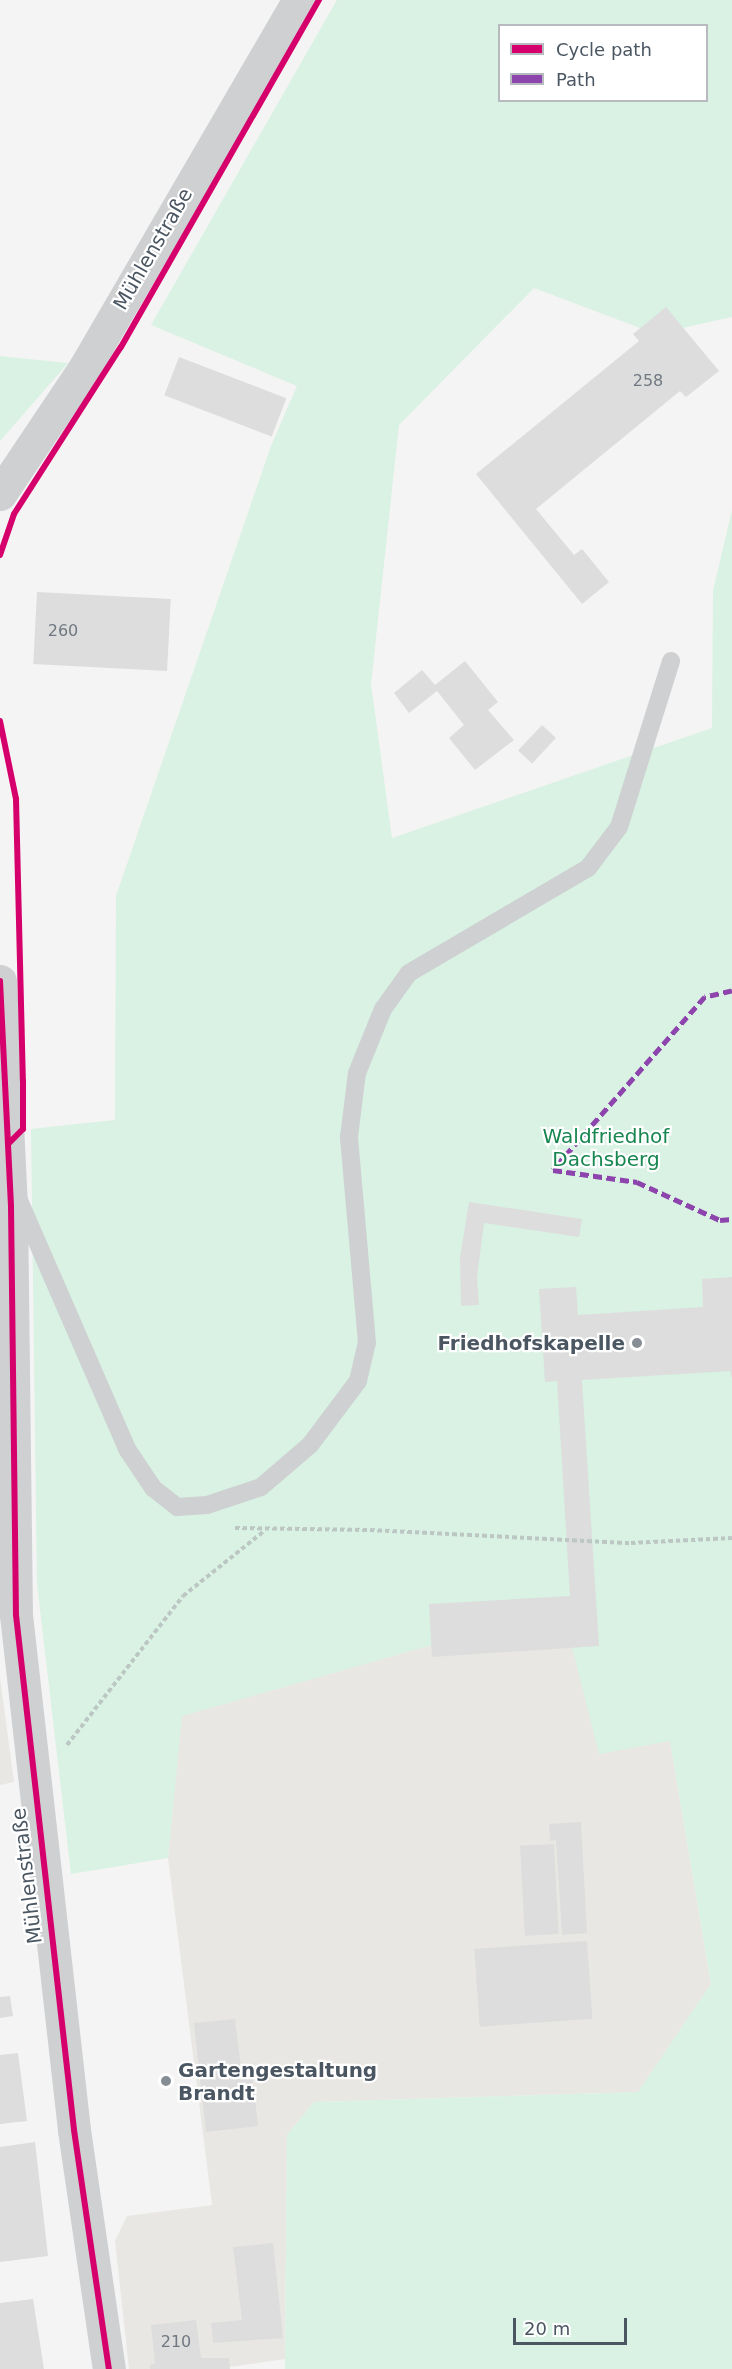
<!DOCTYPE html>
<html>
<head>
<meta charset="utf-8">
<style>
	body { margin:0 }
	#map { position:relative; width:732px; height:2369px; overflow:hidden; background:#f4f4f4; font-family:"DejaVu Sans",sans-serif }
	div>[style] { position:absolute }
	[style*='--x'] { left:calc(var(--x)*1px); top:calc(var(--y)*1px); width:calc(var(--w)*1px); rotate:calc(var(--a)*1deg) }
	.commercial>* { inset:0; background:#e8e7e3 }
	.green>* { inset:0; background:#d9f2e3 }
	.building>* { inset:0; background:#ddddde; transform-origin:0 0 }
	.path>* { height:4px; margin-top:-2px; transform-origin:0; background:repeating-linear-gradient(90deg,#bcc7c4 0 4.5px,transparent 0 7.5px) }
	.service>* { height:18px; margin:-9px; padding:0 9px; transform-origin:9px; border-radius:9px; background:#ced0d2 }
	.tertiary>* { height:33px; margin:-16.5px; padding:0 16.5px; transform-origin:16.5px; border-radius:16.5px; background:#ced0d2 }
	.quiet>* { height:4.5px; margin-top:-2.25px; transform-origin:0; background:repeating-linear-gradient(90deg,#8e44ad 0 9px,transparent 0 13.5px) }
	.cycleway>* { height:6px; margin:-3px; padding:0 3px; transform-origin:3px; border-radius:3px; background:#d6006c }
	.dots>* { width:16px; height:16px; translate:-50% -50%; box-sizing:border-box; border:3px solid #fff; border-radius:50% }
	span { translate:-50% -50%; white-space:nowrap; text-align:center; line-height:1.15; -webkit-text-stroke:4.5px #fff; paint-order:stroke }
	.number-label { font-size:16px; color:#707881 }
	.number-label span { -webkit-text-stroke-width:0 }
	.street-label { font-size:20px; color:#4a5661 }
	.park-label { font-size:20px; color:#17864f }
	.poi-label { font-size:20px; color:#4a5661; font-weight:700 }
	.right { translate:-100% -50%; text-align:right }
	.left { translate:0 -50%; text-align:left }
	.legend { position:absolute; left:498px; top:24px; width:210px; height:78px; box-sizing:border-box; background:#fff; border:2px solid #b7bbc0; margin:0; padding:8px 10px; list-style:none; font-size:18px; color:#4a5661 }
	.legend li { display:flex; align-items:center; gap:12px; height:30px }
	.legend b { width:30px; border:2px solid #b7bbc0 }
	.scale { position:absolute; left:513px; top:2318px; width:114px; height:27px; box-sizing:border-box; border:3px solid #4a5661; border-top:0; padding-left:8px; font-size:18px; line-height:21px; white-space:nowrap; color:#4a5661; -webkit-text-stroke:4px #fff; paint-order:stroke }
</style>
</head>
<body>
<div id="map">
	<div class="commercial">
		<i style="clip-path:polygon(562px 1608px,670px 1741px,711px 1984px,638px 2092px,314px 2102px,287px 2135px,285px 2359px,216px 2369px,129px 2369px,115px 2241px,127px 2216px,212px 2205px,168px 1858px,181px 1716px)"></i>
		<i style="clip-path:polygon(0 1677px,14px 1782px,0 1785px)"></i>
	</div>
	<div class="green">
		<i style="clip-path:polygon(evenodd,337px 0,732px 0,732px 317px,656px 334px,534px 288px,399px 425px,371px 684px,392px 838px,712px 728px,713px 591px,732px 510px,732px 2369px,285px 2369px,287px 2135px,314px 2102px,638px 2092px,711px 1984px,670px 1741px,599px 1754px,562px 1608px,182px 1716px,168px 1858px,71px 1874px,37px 1584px,31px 1129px,115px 1120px,116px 896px,271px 446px,297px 386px,151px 325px,337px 0,500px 26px,706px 26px,706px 100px,500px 100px,500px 26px)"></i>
		<i style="clip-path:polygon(0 356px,68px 363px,0 441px)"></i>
	</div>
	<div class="building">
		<i style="clip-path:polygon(666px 307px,719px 371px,686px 397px,680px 391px,536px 509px,574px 555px,582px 549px,609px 582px,582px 604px,476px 474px,639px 341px,633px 334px)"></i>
		<i style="left:179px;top:357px;width:115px;height:41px;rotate:21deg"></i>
		<i style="left:37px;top:592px;width:134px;height:72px;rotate:3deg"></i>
		<i style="clip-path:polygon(465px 661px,498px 702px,488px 710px,514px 740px,475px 770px,449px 738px,464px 725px,437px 691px,409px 713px,394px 693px,422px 670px,435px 685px)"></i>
		<i style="left:542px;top:725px;width:19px;height:35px;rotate:43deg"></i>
		<i style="clip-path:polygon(469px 1202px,582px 1219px,579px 1237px,484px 1223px,477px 1278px,479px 1305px,461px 1306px,460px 1257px)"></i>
		<i style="clip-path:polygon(732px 1277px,732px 1378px,730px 1371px,582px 1380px,599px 1646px,432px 1657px,429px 1604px,570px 1596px,557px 1381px,545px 1382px,539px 1289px,576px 1287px,578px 1315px,703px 1307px,702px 1279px)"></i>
		<i style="clip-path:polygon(581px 1822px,587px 1933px,562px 1935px,556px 1840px,550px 1841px,549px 1824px)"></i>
		<i style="left:554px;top:1844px;width:90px;height:34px;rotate:87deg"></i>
		<i style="left:587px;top:1941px;width:78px;height:113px;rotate:86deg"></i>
		<i style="clip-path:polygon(10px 1996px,13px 2016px,0 2018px,0 1997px)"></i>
		<i style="clip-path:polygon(235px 2019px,242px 2075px,252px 2074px,258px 2126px,206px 2132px,194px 2023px)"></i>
		<i style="clip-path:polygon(18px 2053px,27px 2121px,0 2124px,0 2055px)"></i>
		<i style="clip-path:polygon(35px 2142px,48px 2256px,0 2262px,0 2147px)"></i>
		<i style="clip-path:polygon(273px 2243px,283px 2338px,213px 2343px,211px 2323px,242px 2320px,233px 2247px)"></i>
		<i style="clip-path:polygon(33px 2299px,44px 2369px,0 2369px,0 2303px)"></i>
		<i style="clip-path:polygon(196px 2320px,201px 2358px,229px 2358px,230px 2369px,150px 2369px,150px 2365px,155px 2364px,151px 2325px)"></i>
	</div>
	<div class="path">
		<i style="--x:235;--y:1528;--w:135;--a:0.8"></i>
		<i style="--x:370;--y:1530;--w:261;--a:2.9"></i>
		<i style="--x:631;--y:1543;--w:101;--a:-2.8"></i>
		<i style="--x:67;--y:1745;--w:189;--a:-52.1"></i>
		<i style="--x:183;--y:1596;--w:104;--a:-38.7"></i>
	</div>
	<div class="service">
		<i style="--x:18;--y:1198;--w:274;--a:66.5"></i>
		<i style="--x:127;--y:1449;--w:47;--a:56.3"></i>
		<i style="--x:153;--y:1488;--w:31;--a:38"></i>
		<i style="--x:177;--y:1507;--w:30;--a:-4"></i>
		<i style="--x:207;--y:1505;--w:57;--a:-18.4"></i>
		<i style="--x:261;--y:1487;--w:65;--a:-40.6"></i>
		<i style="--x:310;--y:1445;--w:80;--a:-53.1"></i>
		<i style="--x:358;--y:1381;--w:39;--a:-77"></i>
		<i style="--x:367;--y:1343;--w:207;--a:-95"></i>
		<i style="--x:349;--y:1137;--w:64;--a:-82.9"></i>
		<i style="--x:357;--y:1073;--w:69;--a:-67.9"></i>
		<i style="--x:383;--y:1009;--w:44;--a:-54.2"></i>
		<i style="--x:409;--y:973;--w:208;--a:-30.4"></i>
		<i style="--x:588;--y:868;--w:51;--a:-52.9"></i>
		<i style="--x:619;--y:827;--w:174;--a:-72.6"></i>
	</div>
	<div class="tertiary">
		<i style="--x:0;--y:494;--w:153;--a:-56.2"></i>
		<i style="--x:85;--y:367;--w:425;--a:-59.8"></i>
		<i style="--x:0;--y:981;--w:226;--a:87.2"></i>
		<i style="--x:11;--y:1207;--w:408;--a:89.3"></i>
		<i style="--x:16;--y:1615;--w:518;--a:83.57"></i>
		<i style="--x:74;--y:2130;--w:242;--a:81.7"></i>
	</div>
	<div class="quiet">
		<i style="--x:732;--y:991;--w:28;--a:167"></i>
		<i style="--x:705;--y:997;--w:230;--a:131.3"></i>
		<i style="--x:553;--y:1170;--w:85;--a:8.1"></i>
		<i style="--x:637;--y:1182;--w:91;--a:24.6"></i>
		<i style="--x:720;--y:1220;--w:12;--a:-5"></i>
	</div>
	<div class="cycleway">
		<i style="--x:0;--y:555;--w:43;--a:-71.1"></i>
		<i style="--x:14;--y:514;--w:198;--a:-57.4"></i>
		<i style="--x:121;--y:347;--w:400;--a:-60.3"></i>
		<i style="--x:0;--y:721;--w:80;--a:78.4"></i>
		<i style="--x:16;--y:799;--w:282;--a:88.6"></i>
		<i style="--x:23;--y:1081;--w:48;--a:90"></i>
		<i style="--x:23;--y:1129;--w:21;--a:135"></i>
		<i style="--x:0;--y:981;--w:226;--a:87.2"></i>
		<i style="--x:11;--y:1207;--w:408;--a:89.3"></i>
		<i style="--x:16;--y:1615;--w:518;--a:83.57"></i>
		<i style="--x:74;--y:2130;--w:242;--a:81.7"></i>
	</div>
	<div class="dots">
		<i style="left:637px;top:1343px;background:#868d94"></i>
		<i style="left:166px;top:2081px;background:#868d94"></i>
	</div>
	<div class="number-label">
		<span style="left:648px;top:381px">258</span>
		<span style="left:63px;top:631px">260</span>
		<span style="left:176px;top:2342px">210</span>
	</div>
	<div class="street-label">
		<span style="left:153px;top:249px;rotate:-60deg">Mühlenstraße</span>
		<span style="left:27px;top:1876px;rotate:-97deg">Mühlenstraße</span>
	</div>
	<div class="park-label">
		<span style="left:606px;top:1148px">Waldfriedhof<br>Dachsberg</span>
	</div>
	<div class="poi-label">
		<span class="right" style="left:625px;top:1343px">Friedhofskapelle</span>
		<span class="left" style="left:178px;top:2082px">Gartengestaltung<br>Brandt</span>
	</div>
	<ul class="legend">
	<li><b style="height:8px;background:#d6006c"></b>Cycle path</li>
	<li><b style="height:8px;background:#8e44ad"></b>Path</li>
	</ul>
	<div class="scale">20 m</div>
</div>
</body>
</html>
